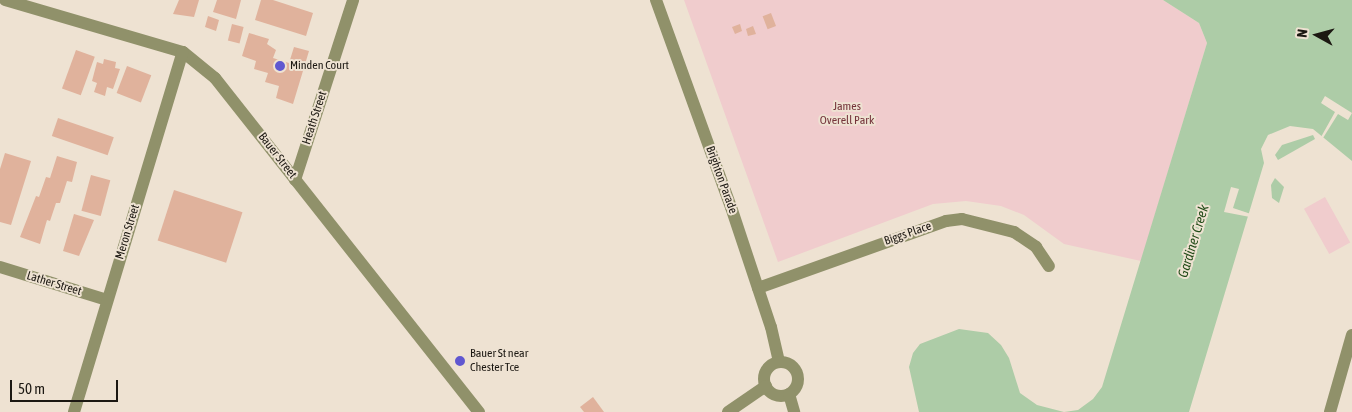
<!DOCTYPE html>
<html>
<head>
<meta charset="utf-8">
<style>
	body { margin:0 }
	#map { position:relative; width:1352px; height:412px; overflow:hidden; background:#eee2d2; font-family:"Asap Condensed",sans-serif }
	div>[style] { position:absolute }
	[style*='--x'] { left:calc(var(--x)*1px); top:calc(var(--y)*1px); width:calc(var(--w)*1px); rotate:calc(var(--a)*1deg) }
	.green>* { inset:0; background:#f0cccd; transform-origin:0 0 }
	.water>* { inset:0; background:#adcca7 }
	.pier>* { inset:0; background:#eee2d2 }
	.building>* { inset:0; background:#e0b29c; transform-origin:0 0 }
	.street>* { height:12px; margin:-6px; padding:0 6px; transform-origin:6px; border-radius:6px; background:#90916a }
	.street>.ring { margin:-6px; padding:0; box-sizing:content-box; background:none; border:12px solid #90916a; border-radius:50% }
	.dots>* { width:14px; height:14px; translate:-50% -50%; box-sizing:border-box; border:2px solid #eee2d2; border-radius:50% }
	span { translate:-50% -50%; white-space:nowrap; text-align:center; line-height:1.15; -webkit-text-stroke:4px #eee2d2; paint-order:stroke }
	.poi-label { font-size:12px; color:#1c1812 }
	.left { translate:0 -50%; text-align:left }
	.park-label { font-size:12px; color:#74333a }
	.street-label { font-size:12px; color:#1c1812 }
	.water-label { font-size:14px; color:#234c19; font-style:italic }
	.north { position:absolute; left:1292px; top:10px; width:50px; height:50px; -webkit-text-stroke:4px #eee2d2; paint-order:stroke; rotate:277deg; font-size:14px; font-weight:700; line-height:20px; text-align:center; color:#1c1812 }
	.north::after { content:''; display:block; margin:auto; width:18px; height:22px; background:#1c1812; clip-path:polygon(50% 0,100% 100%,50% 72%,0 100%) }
	.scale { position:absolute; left:10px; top:380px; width:108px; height:22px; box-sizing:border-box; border:2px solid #1c1812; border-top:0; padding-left:6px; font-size:15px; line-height:18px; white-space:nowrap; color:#1c1812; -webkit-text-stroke:4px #eee2d2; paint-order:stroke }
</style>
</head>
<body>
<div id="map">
	<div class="green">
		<i style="clip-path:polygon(684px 0,1163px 0,1199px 23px,1207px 43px,1141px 261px,1064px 244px,1024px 215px,1001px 206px,966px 201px,933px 204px,778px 262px)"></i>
		<i style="left:1325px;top:197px;width:52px;height:24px;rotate:61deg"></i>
	</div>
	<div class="water">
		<i style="clip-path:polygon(1163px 0,1352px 0,1352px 161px,1313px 129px,1290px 126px,1268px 135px,1261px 149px,1264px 163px,1189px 412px,919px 412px,909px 367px,913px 353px,920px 344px,959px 329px,988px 333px,1001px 345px,1009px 358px,1020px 393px,1037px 405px,1064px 412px,1078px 410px,1093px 399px,1102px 387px,1207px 43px,1199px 23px)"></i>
		<i style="clip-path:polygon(1313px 135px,1315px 139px,1278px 160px,1275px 155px,1282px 145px)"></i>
		<i style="clip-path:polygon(1275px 178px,1284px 187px,1279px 203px,1272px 198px,1271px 185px)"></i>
	</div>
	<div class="pier">
		<i style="clip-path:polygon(1325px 96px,1352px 113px,1348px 120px,1338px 114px,1323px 138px,1321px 137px,1335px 112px,1321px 103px)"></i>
		<i style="clip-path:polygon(1231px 187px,1239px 189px,1233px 208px,1251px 214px,1250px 217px,1224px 212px)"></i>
	</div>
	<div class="building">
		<i style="clip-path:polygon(179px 0,199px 0,194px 17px,173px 14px)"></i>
		<i style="clip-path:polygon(217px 0,241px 0,236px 19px,213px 12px)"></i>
		<i style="clip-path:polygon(261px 0,273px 0,313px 13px,306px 36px,255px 20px)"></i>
		<i style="left:771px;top:13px;width:14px;height:9px;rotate:69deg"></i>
		<i style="clip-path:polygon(208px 16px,219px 20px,216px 31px,205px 27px)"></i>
		<i style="left:232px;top:24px;width:12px;height:17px;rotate:14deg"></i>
		<i style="clip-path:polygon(740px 24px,742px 31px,735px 34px,732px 27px)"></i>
		<i style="clip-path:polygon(753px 26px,756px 34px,748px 36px,746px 29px)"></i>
		<i style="clip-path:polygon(249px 33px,269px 39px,267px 44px,276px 50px,273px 58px,289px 63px,294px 47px,309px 51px,293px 104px,276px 98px,279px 86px,265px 82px,268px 73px,254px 69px,256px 61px,242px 56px)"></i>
		<i style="left:76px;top:50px;width:20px;height:41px;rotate:20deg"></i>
		<i style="clip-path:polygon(104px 59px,116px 62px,115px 68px,120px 69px,113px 89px,107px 87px,105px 96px,94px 92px,97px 83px,92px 81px,97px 62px,103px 64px)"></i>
		<i style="left:127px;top:66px;width:26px;height:29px;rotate:21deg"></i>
		<i style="left:58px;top:118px;width:59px;height:19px;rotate:19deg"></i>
		<i style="clip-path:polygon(5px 153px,31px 161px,11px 225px,0 222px,0 169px)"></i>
		<i style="clip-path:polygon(57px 156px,77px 162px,72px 182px,67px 181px,60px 203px,56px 203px,50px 221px,47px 220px,40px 244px,20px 237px,36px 196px,39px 197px,46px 177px,50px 178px)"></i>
		<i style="left:91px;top:175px;width:20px;height:37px;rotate:15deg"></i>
		<i style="left:174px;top:190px;width:72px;height:53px;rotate:18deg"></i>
		<i style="clip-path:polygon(74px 214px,94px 220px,79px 256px,63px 251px)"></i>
		<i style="clip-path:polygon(593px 397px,604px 412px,584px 412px,580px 407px)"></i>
	</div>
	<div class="street">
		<i style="--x:5;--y:0;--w:185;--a:16.3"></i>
		<i style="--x:183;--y:52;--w:41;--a:39.1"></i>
		<i style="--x:215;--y:78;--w:426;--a:51.7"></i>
		<i style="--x:656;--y:0;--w:220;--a:70.1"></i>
		<i style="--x:731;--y:207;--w:126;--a:71.6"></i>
		<i style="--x:771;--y:327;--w:36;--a:77"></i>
		<i style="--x:295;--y:180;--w:189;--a:-72.1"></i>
		<i style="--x:0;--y:267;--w:112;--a:17.1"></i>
		<i style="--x:758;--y:288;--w:200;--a:-19.6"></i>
		<i style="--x:946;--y:221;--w:16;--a:-7"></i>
		<i style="--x:962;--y:219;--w:54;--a:14"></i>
		<i style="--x:1014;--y:232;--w:27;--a:34"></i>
		<i style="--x:1036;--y:247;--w:23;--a:56"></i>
		<i class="ring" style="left:764px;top:362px;width:22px;height:22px"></i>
		<i style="--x:789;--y:394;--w:19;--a:74"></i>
		<i style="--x:74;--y:412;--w:376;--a:-73.2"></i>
		<i style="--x:728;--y:412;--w:46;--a:-34.4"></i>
		<i style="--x:1330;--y:412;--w:80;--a:-74.1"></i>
	</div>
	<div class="dots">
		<i style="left:280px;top:66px;background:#6057d0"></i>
		<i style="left:460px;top:361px;background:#6057d0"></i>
	</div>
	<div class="poi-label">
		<span class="left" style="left:290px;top:66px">Minden Court</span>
		<span class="left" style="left:470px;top:361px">Bauer St near<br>Chester Tce</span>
	</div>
	<div class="park-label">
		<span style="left:847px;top:114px">James<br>Overell Park</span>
	</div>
	<div class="street-label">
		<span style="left:315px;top:118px;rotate:-72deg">Heath Street</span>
		<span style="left:277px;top:156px;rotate:52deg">Bauer Street</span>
		<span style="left:721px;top:180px;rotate:70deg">Brighton Parade</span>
		<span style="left:128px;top:232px;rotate:-73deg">Meron Street</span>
		<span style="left:908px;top:234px;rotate:-19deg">Biggs Place</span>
		<span style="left:54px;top:284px;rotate:17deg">Lather Street</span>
	</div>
	<div class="water-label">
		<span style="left:1193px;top:241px;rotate:-73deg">Gardiner Creek</span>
	</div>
	<div class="north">N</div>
	<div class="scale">50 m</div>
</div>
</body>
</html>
